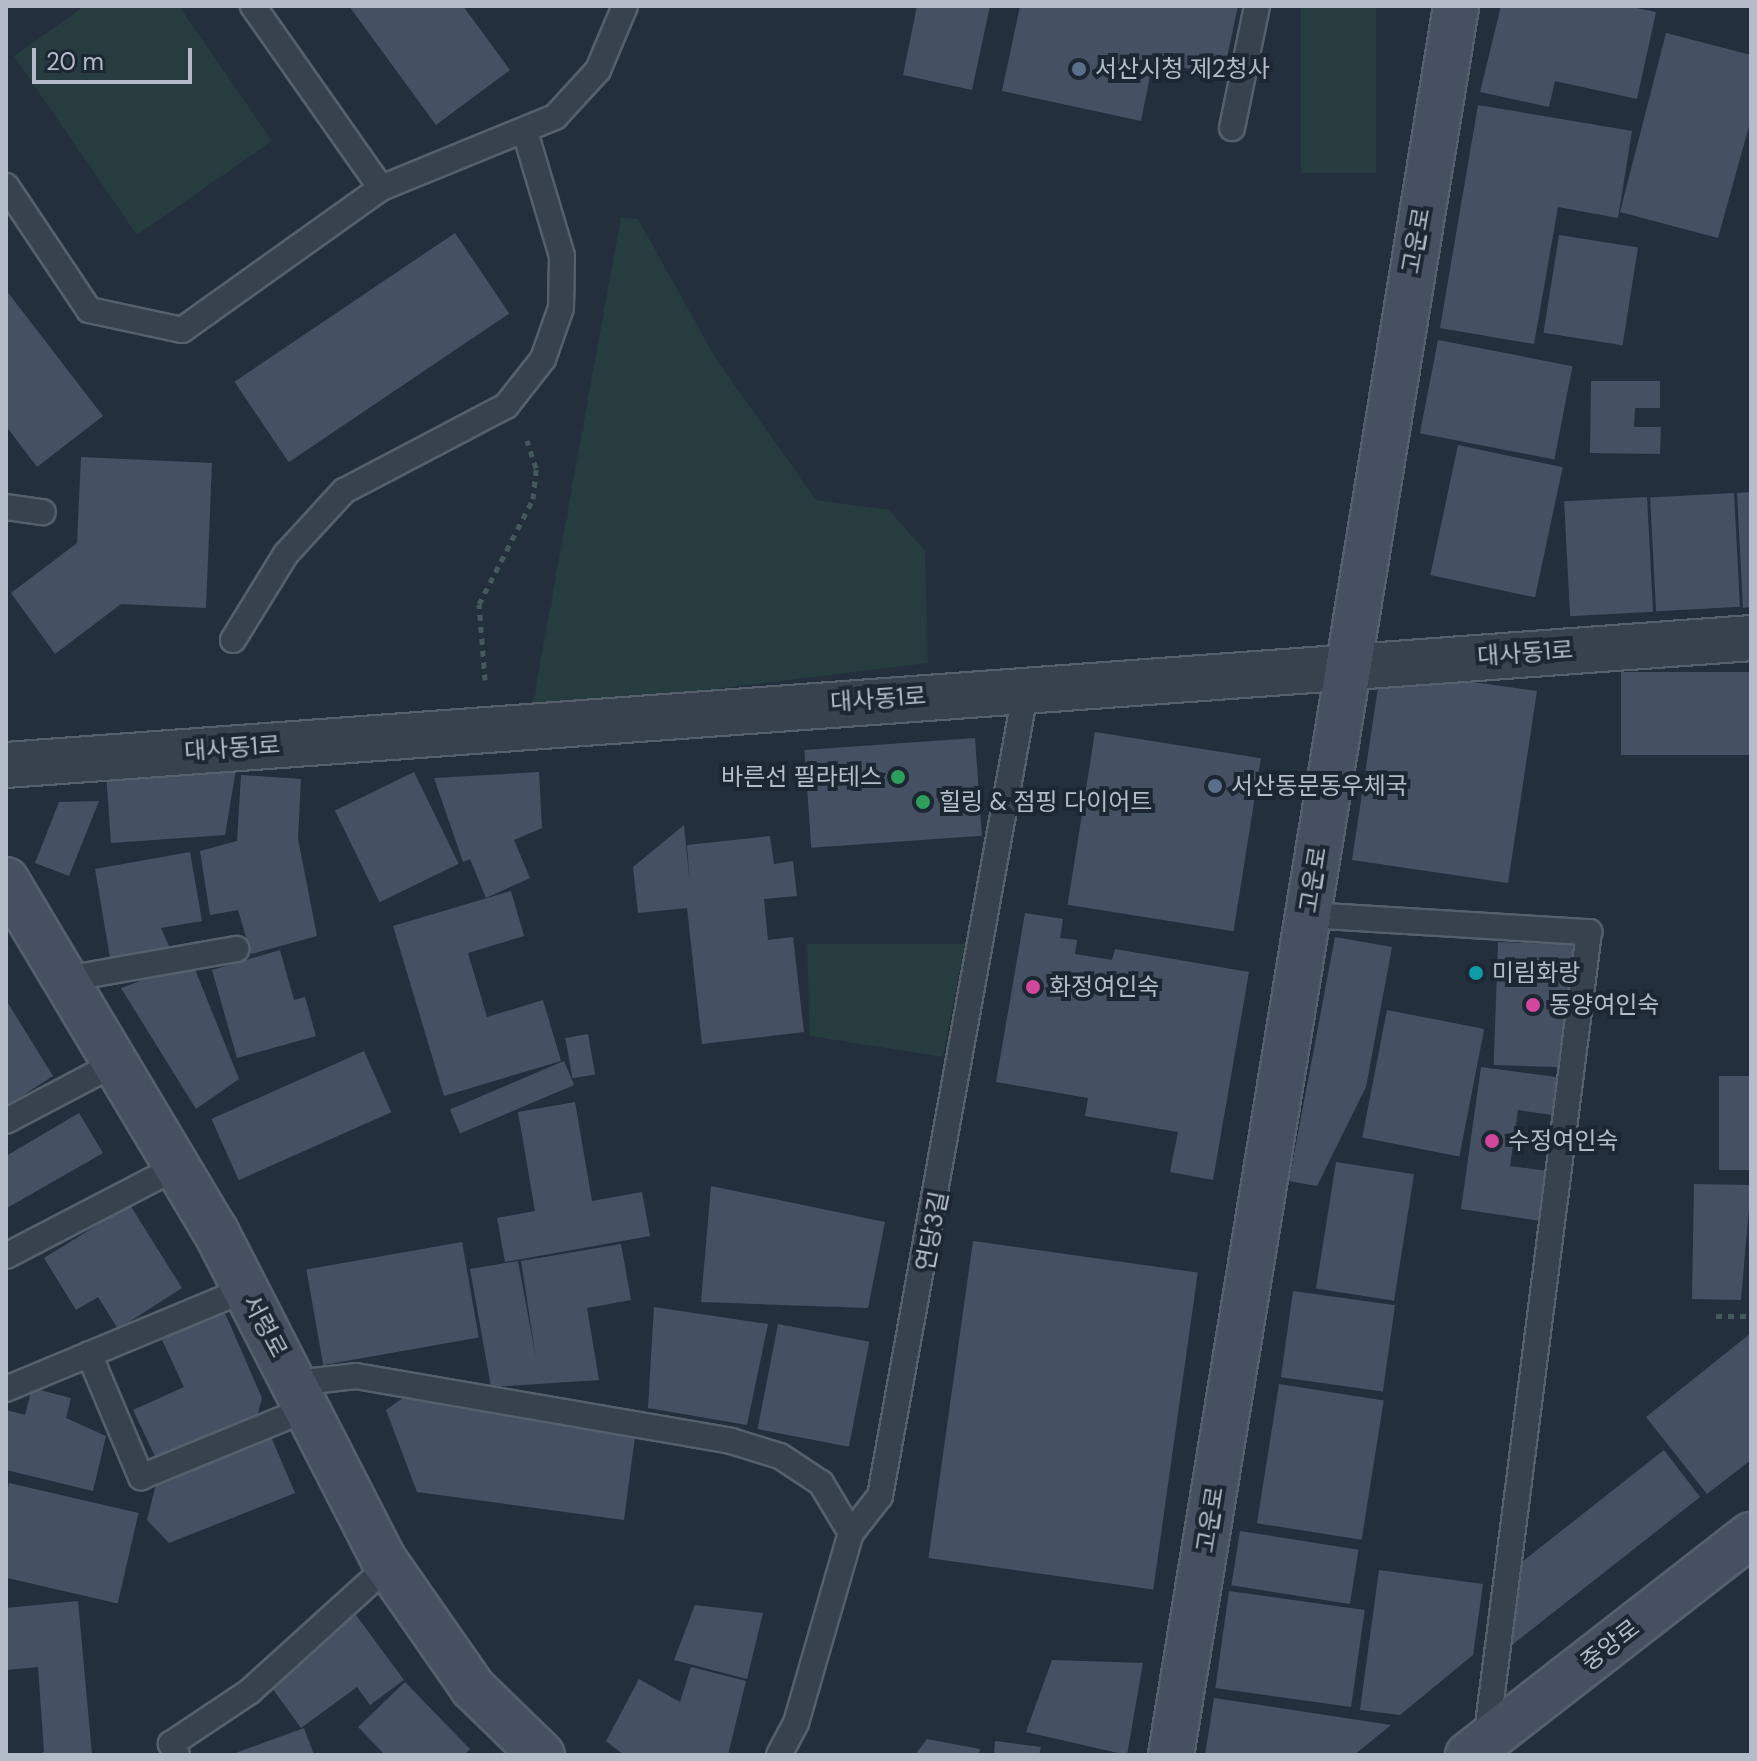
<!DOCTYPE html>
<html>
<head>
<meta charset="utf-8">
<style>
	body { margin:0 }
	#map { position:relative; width:1757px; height:1761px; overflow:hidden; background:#242f3e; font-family:"DM Sans","Noto Sans KR",sans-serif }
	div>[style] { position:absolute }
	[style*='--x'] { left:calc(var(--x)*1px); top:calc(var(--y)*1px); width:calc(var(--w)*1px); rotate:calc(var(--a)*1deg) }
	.green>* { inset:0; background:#263c3f; transform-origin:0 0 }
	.building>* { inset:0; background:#455162; transform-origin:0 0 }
	.path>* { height:5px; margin-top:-2.5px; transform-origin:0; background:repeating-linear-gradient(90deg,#44595c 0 6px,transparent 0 12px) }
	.roads { filter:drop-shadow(2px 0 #565f6c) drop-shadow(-2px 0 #565f6c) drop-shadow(0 2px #565f6c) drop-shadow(0 -2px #565f6c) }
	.lane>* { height:24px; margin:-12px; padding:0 12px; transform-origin:12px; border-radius:12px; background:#38414e }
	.street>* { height:44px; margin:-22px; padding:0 22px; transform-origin:22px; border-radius:22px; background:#38414e }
	.secondary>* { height:44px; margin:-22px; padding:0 22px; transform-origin:22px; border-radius:22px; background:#465061 }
	.dots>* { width:22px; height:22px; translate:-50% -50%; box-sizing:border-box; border:4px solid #1d2633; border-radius:50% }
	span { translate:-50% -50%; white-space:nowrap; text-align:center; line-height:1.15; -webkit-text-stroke:8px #1d2633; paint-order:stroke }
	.poi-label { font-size:24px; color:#b4bcc9 }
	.left { translate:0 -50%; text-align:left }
	.right { translate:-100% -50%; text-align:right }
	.street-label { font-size:24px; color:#b4bcc9 }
	.frame { position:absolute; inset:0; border:8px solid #b4bcc9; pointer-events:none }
	.scale { position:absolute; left:32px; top:48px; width:160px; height:36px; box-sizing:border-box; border:4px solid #b4bcc9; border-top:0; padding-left:10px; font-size:24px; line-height:28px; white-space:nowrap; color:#b4bcc9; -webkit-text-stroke:6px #1d2633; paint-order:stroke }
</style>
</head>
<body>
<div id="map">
	<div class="green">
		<i style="clip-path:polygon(85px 6px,179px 6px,272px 141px,137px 235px,14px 56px)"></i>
		<i style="left:1301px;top:6px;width:75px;height:167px"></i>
		<i style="clip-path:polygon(621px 217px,638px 219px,716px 359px,816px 500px,889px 510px,925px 551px,928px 663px,549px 709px,533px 702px)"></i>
		<i style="clip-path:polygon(807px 944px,965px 944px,943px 1057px,810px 1036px)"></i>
	</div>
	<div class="building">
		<i style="clip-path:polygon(349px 6px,463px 6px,510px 70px,436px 125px)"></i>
		<i style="clip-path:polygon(917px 6px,990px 6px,972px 90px,903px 75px)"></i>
		<i style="clip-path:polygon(1020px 6px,1238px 6px,1223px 76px,1153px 61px,1141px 121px,1002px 91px)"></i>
		<i style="clip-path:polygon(1627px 6px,1656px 12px,1637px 99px,1555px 81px,1549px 107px,1480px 92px,1501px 6px)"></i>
		<i style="clip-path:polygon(1666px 33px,1751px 55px,1751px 119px,1718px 238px,1620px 212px)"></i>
		<i style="clip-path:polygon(1478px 105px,1632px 131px,1618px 218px,1558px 207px,1534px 344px,1440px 328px)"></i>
		<i style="left:455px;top:233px;width:97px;height:266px;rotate:56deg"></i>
		<i style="left:1559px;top:235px;width:80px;height:99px;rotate:9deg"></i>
		<i style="clip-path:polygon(6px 290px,103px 416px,37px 467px,6px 426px)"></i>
		<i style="left:1438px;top:340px;width:137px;height:95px;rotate:11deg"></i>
		<i style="clip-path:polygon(1591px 381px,1660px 381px,1660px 408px,1635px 408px,1634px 427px,1661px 427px,1660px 454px,1590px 453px)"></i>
		<i style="left:1458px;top:445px;width:107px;height:133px;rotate:12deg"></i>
		<i style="clip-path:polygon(81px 457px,212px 463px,206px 608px,121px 604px,55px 654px,11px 593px,77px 543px)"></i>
		<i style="clip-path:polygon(1751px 492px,1751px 607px,1743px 608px,1737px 493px)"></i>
		<i style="left:1734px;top:493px;width:114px;height:84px;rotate:87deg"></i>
		<i style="left:1647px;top:497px;width:115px;height:83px;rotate:87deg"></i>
		<i style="clip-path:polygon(1395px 671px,1537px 691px,1508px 883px,1352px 860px,1378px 688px)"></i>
		<i style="left:1751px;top:672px;width:83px;height:130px;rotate:90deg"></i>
		<i style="left:1095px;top:732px;width:168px;height:175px;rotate:9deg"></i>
		<i style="left:975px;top:738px;width:98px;height:171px;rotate:86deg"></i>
		<i style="clip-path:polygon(237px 763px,225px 835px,111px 843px,106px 773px)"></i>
		<i style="left:414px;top:772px;width:102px;height:88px;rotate:64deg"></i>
		<i style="clip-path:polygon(539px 772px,542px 828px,514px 840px,530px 878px,486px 898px,470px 859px,463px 862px,434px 778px)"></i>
		<i style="clip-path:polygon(241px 775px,301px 779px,298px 839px,317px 936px,251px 954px,238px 910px,210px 915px,200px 851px,237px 841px)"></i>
		<i style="clip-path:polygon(99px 801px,69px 876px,35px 863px,59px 802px)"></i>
		<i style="clip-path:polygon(684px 825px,690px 886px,687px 845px,770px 836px,774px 864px,793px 861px,797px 896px,764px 899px,768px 940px,793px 937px,804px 1032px,702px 1044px,687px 908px,638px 913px,633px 867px)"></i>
		<i style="clip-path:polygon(190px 852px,202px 921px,161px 928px,172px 953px,111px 964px,95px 869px)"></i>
		<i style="clip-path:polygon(511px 891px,524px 936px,468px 953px,487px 1017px,543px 1000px,561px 1061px,444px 1096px,393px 926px)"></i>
		<i style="clip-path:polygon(1025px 913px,1063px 919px,1060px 938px,1077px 940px,1075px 954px,1112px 960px,1115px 949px,1249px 972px,1213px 1180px,1170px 1172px,1178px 1132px,1085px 1116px,1088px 1098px,996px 1082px)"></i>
		<i style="clip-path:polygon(1335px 937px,1392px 947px,1366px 1087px,1317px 1186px,1289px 1181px)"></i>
		<i style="left:1498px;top:942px;width:75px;height:123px;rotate:2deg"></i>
		<i style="clip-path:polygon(280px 950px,294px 1000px,305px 997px,316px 1036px,237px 1058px,212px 970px)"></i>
		<i style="clip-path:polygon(192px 962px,239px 1079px,196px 1109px,121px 988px)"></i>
		<i style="clip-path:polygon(6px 1000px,53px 1076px,6px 1106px)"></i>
		<i style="left:1387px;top:1010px;width:99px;height:130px;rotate:11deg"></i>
		<i style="left:588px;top:1034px;width:41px;height:23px;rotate:80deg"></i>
		<i style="left:364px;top:1051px;width:67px;height:167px;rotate:66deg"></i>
		<i style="left:564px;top:1061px;width:26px;height:124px;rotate:67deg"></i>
		<i style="clip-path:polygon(1481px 1067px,1564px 1078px,1559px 1116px,1518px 1110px,1510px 1166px,1555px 1172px,1548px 1222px,1461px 1209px)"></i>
		<i style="left:1751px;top:1076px;width:94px;height:32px;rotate:90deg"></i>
		<i style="clip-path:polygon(575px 1102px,592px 1201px,642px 1192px,650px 1236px,505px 1262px,497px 1218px,535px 1211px,518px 1112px)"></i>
		<i style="clip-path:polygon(79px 1113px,103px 1153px,7px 1208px,6px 1156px)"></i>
		<i style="left:1336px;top:1162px;width:79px;height:128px;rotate:9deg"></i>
		<i style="clip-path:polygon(1694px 1184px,1751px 1185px,1741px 1300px,1692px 1299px)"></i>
		<i style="clip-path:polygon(711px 1186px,885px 1222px,868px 1308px,701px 1302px)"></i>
		<i style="clip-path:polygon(130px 1205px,182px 1288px,118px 1329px,98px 1297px,76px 1310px,44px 1258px)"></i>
		<i style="left:973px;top:1241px;width:227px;height:320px;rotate:8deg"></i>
		<i style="left:462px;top:1242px;width:97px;height:158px;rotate:80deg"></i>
		<i style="clip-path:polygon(621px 1244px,631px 1300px,587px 1308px,599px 1380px,491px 1387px,470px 1269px,518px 1261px,536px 1358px,521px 1261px)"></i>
		<i style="left:1293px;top:1291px;width:103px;height:87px;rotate:8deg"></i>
		<i style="clip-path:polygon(654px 1307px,768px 1324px,747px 1425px,648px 1408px)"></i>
		<i style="clip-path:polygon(224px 1311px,262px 1398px,255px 1423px,160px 1467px,133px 1410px,184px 1387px,162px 1340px)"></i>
		<i style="left:778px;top:1324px;width:93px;height:107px;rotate:11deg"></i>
		<i style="clip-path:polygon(1751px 1333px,1751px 1460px,1707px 1494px,1646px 1417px)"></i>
		<i style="left:1279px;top:1384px;width:106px;height:141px;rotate:9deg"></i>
		<i style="clip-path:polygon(32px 1388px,71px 1398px,66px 1418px,106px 1436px,93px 1491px,6px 1470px,6px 1410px,25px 1415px)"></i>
		<i style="clip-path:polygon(403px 1398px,636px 1429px,624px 1520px,417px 1492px,386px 1410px)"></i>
		<i style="clip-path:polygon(269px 1432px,295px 1493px,169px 1543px,147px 1520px,159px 1472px)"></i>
		<i style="clip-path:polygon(1664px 1450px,1700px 1497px,1512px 1645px,1523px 1561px)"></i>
		<i style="left:9px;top:1483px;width:133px;height:93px;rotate:13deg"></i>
		<i style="left:1240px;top:1531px;width:120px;height:55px;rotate:9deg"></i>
		<i style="clip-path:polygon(1379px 1570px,1483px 1584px,1473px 1655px,1400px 1715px,1360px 1710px)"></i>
		<i style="left:1229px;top:1591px;width:137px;height:98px;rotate:8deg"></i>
		<i style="clip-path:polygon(78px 1601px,92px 1755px,34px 1755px,44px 1752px,38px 1667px,6px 1670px,6px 1608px)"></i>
		<i style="clip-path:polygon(695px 1605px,763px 1613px,747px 1679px,674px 1660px)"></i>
		<i style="clip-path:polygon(356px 1615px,404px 1680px,370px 1705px,357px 1687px,301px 1728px,267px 1681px)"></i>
		<i style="clip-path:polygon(1052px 1660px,1143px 1663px,1127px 1755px,1026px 1732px)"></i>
		<i style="clip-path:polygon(691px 1667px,746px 1681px,728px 1755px,624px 1755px,606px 1741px,639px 1679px,680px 1702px)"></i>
		<i style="clip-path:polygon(405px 1682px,470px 1749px,464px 1755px,385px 1755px,358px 1727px)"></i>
		<i style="clip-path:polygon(1214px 1698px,1391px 1725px,1354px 1755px,1205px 1755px)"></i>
		<i style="clip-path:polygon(304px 1728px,314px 1755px,230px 1755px)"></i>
		<i style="clip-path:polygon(927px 1739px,980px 1749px,979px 1755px,915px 1755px)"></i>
		<i style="clip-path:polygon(995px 1741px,1041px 1747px,1039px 1755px,994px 1755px)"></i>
	</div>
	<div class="path">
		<i style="--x:485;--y:680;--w:76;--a:-94.5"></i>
		<i style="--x:479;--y:604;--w:118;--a:-62.8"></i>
		<i style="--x:533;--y:499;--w:31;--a:-84"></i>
		<i style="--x:536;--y:468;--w:29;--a:-108"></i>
		<i style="--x:1716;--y:1316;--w:35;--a:0"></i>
	</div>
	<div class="roads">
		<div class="lane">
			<i style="--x:1232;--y:128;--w:125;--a:-78.4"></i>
			<i style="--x:6;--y:186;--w:149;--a:56.2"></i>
			<i style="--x:89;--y:310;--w:95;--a:12.1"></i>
			<i style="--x:182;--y:330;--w:244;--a:-35.5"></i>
			<i style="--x:381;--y:188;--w:223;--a:-125.1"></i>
			<i style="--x:381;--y:188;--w:188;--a:-22.2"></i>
			<i style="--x:555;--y:117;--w:64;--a:-47.5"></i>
			<i style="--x:598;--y:70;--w:69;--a:-67.1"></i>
			<i style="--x:6;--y:507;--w:37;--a:8"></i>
			<i style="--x:233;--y:640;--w:101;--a:-58.4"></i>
			<i style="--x:286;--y:554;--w:86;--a:-47.4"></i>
			<i style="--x:344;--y:491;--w:183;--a:-27.7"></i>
			<i style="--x:506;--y:406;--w:60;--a:-51.8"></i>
			<i style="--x:543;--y:359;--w:54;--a:-70.6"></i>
			<i style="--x:561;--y:308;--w:52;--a:-88.9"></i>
			<i style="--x:562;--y:256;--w:126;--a:-106.6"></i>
			<i style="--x:1308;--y:915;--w:282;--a:3.5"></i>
			<i style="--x:1589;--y:932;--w:816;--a:97.26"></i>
			<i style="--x:66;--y:979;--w:173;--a:-10"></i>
			<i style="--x:6;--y:1121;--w:124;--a:-27.8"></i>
			<i style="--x:6;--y:1256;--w:195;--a:-27.5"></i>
			<i style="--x:89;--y:1354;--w:134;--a:67.1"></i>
			<i style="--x:141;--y:1477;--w:179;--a:-22.3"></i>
			<i style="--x:295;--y:1383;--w:61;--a:-6.5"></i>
			<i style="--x:356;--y:1376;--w:381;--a:9.8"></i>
			<i style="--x:731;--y:1441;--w:51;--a:17"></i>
			<i style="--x:780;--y:1456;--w:49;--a:33.4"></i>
			<i style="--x:821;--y:1483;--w:58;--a:59"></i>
			<i style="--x:6;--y:1389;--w:260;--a:-22.6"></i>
			<i style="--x:177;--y:1755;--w:13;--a:-119"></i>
			<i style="--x:171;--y:1744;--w:94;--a:-33.7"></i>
			<i style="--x:249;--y:1692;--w:188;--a:-42.2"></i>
			<i style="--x:779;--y:1755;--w:36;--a:-62"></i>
			<i style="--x:796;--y:1723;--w:198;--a:-73.9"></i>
			<i style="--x:851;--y:1533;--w:47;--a:-51.9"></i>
			<i style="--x:880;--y:1496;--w:821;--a:-79.76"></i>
		</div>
		<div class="street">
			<i style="--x:6;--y:765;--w:1750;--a:-4.16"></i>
		</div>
		<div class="secondary">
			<i style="--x:6;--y:880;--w:408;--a:59.2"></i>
			<i style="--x:215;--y:1230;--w:371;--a:62.9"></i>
			<i style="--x:384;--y:1560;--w:156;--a:55.2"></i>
			<i style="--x:473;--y:1688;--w:96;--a:44.2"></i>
			<i style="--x:1171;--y:1755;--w:1772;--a:-80.74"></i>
			<i style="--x:1468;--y:1755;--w:358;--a:-37.9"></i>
		</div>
	</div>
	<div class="dots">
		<i style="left:1079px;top:69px;background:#5c6f8a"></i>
		<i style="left:898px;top:777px;background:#2e9e5b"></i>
		<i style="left:1215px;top:786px;background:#5c6f8a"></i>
		<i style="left:923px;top:802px;background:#2e9e5b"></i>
		<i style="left:1476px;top:973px;background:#0f9aa8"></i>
		<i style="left:1033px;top:987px;background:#d1479c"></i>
		<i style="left:1533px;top:1005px;background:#d1479c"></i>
		<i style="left:1492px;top:1141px;background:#d1479c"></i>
	</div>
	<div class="poi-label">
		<span class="left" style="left:1095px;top:69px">서산시청 제2청사</span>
		<span class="right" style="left:882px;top:777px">바른선 필라테스</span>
		<span class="left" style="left:1231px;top:786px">서산동문동우체국</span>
		<span class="left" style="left:939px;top:802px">힐링 &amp; 점핑 다이어트</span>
		<span class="left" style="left:1492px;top:973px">미림화랑</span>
		<span class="left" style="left:1049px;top:987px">화정여인숙</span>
		<span class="left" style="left:1549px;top:1005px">동양여인숙</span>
		<span class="left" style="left:1508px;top:1141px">수정여인숙</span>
	</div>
	<div class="street-label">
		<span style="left:1416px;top:241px;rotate:-80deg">고운로</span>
		<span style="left:1525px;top:653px;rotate:-4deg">대사동1로</span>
		<span style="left:878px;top:699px;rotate:-4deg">대사동1로</span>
		<span style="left:232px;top:748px;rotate:-4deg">대사동1로</span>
		<span style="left:1313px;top:880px;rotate:-81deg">고운로</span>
		<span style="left:932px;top:1231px;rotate:-79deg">연당3길</span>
		<span style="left:265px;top:1326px;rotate:62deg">서령로</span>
		<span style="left:1210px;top:1520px;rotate:-81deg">고운로</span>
		<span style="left:1610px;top:1645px;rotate:-38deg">중앙로</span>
	</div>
	<div class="frame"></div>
	<div class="scale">20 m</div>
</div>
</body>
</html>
